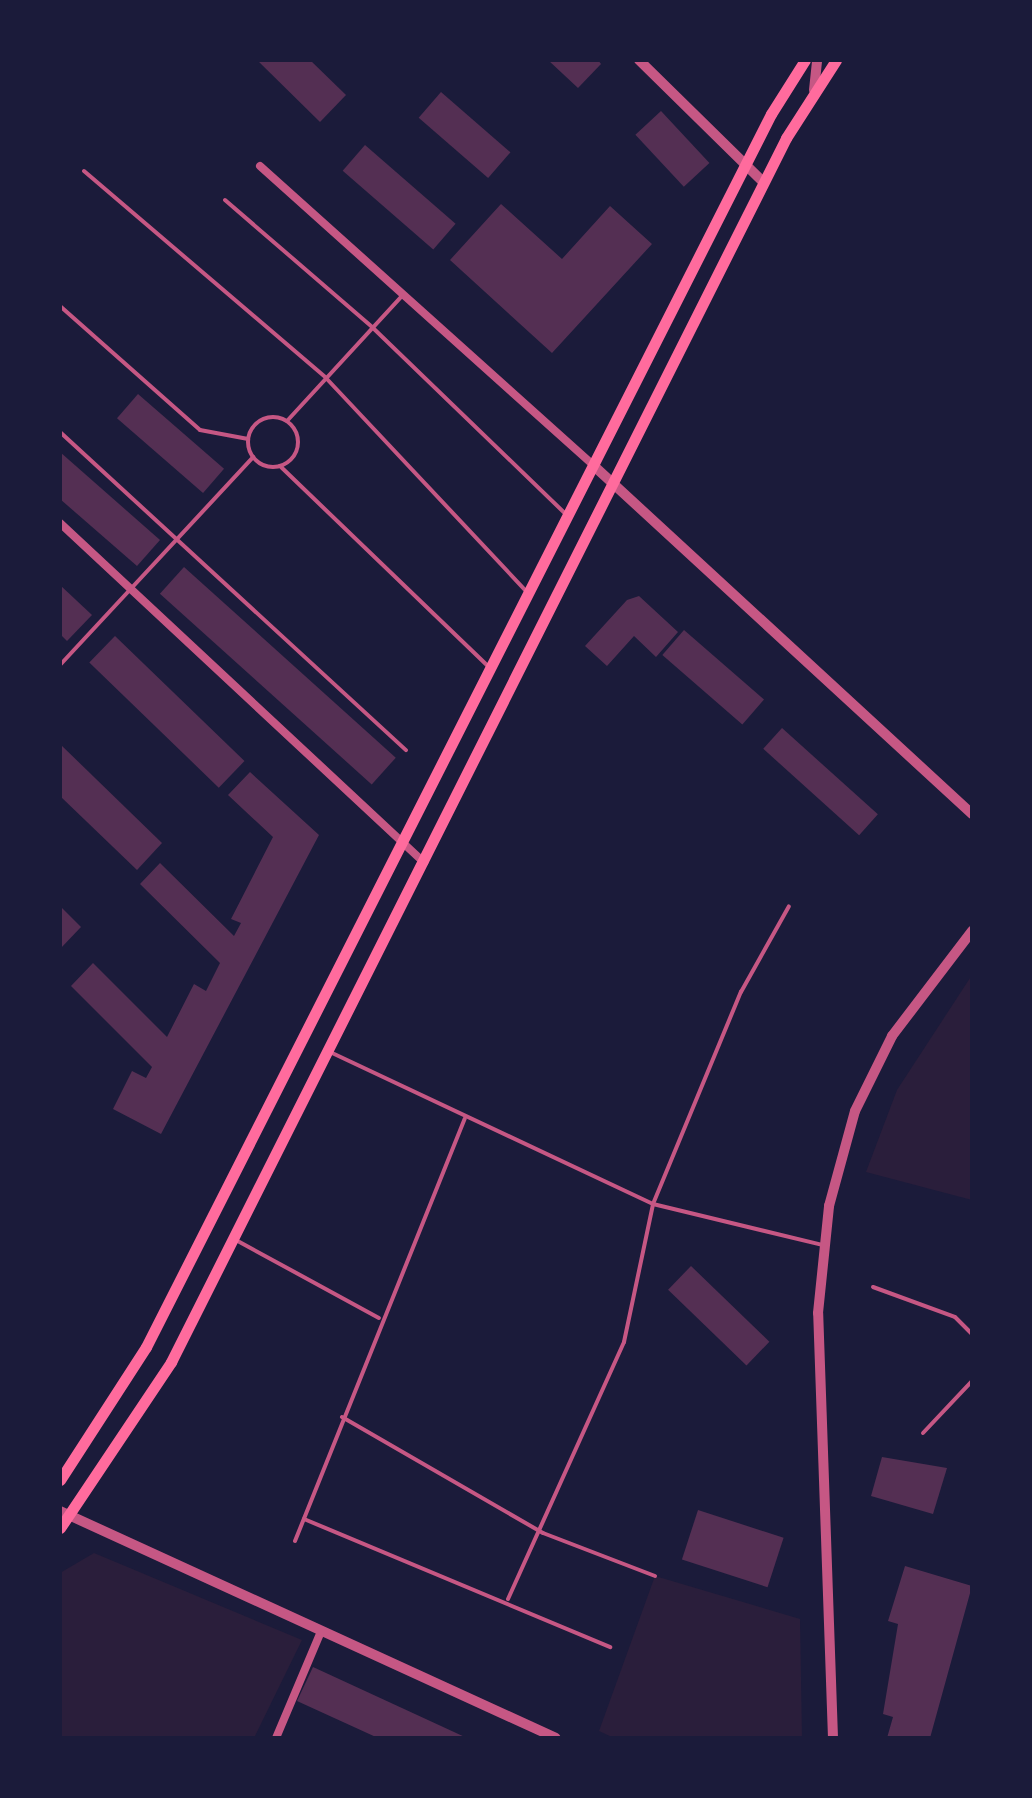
<!DOCTYPE html>
<html>
<head>
<meta charset="utf-8">
<style>
	body { margin:0 }
	#map { position:relative; width:1032px; height:1798px; overflow:hidden; background:#1b1b3a; font-family:"Alegreya Sans",sans-serif }
	div>[style] { position:absolute }
	[style*='--x'] { left:calc(var(--x)*1px); top:calc(var(--y)*1px); width:calc(var(--w)*1px); rotate:calc(var(--a)*1deg) }
	.green>* { inset:0; background:#2a1e3b }
	.building>* { inset:0; background:#542f53; transform-origin:0 0 }
	.service>* { height:4px; margin:-2px; padding:0 2px; transform-origin:2px; border-radius:2px; background:#c65784 }
	.service>.ring { margin:-2px; padding:0; box-sizing:content-box; background:none; border:4px solid #c65784; border-radius:50% }
	.minor>* { height:8px; margin:-4px; padding:0 4px; transform-origin:4px; border-radius:4px; background:#c65784 }
	.tertiary>* { height:10px; margin:-5px; padding:0 5px; transform-origin:5px; border-radius:5px; background:#c65784 }
	.secondary>* { height:11px; margin:-5.5px; padding:0 5.5px; transform-origin:5.5px; border-radius:5.5px; background:#ff6b9d }
	span { translate:-50% -50%; white-space:nowrap; text-align:center; line-height:1.15; -webkit-text-stroke:8px #1b1b3a; paint-order:stroke }
	.frame { position:absolute; inset:0; border:62px solid #1b1b3a; pointer-events:none }
</style>
</head>
<body>
<div id="map">
	<div class="green">
		<i style="clip-path:polygon(972px 975px,972px 1200px,866px 1172px,897px 1090px)"></i>
		<i style="clip-path:polygon(94px 1553px,302px 1640px,254px 1738px,60px 1738px,60px 1573px)"></i>
		<i style="clip-path:polygon(655px 1576px,800px 1619px,802px 1738px,614px 1738px,599px 1731px)"></i>
	</div>
	<div class="building">
		<i style="clip-path:polygon(257px 60px,310px 60px,346px 95px,320px 122px)"></i>
		<i style="clip-path:polygon(548px 60px,598px 60px,601px 64px,578px 88px)"></i>
		<i style="left:441px;top:92px;width:92px;height:34px;rotate:41deg"></i>
		<i style="left:661px;top:111px;width:71px;height:35px;rotate:47deg"></i>
		<i style="left:365px;top:145px;width:120px;height:34px;rotate:41deg"></i>
		<i style="clip-path:polygon(501px 204px,562px 259px,610px 206px,652px 244px,552px 353px,450px 260px)"></i>
		<i style="left:138px;top:394px;width:114px;height:32px;rotate:41deg"></i>
		<i style="clip-path:polygon(60px 452px,160px 540px,137px 566px,60px 499px)"></i>
		<i style="left:184px;top:567px;width:285px;height:36px;rotate:42deg"></i>
		<i style="clip-path:polygon(60px 585px,92px 615px,67px 641px,60px 634px)"></i>
		<i style="clip-path:polygon(639px 596px,678px 632px,656px 657px,634px 636px,607px 666px,585px 646px,627px 600px)"></i>
		<i style="left:684px;top:630px;width:106px;height:33px;rotate:41deg"></i>
		<i style="left:115px;top:636px;width:180px;height:37px;rotate:44deg"></i>
		<i style="left:782px;top:728px;width:129px;height:28px;rotate:42deg"></i>
		<i style="clip-path:polygon(60px 744px,162px 843px,137px 870px,60px 796px)"></i>
		<i style="clip-path:polygon(250px 772px,319px 835px,161px 1134px,113px 1109px,132px 1071px,146px 1078px,152px 1067px,71px 986px,93px 963px,167px 1037px,194px 984px,206px 991px,220px 963px,140px 884px,160px 863px,234px 936px,241px 923px,231px 919px,273px 837px,228px 795px)"></i>
		<i style="clip-path:polygon(60px 906px,81px 927px,60px 949px)"></i>
		<i style="left:691px;top:1266px;width:109px;height:33px;rotate:44deg"></i>
		<i style="clip-path:polygon(882px 1457px,947px 1468px,933px 1514px,871px 1496px)"></i>
		<i style="left:698px;top:1510px;width:90px;height:52px;rotate:18deg"></i>
		<i style="clip-path:polygon(905px 1566px,972px 1586px,930px 1738px,887px 1738px,893px 1717px,883px 1714px,898px 1624px,888px 1621px)"></i>
		<i style="clip-path:polygon(313px 1667px,467px 1738px,378px 1738px,297px 1701px)"></i>
	</div>
	<div class="service">
		<i style="--x:84;--y:171;--w:318;--a:40.5"></i>
		<i style="--x:326;--y:378;--w:295;--a:46.8"></i>
		<i style="--x:225;--y:200;--w:194;--a:40.8"></i>
		<i style="--x:372;--y:327;--w:271;--a:44"></i>
		<i style="--x:60;--y:306;--w:187;--a:41.5"></i>
		<i style="--x:200;--y:430;--w:49;--a:10.6"></i>
		<i class="ring" style="left:248px;top:417px;width:46px;height:46px"></i>
		<i style="--x:287;--y:421;--w:171;--a:-47.4"></i>
		<i style="--x:60;--y:432;--w:470;--a:42.6"></i>
		<i style="--x:280;--y:466;--w:291;--a:43.9"></i>
		<i style="--x:60;--y:665;--w:284;--a:-47.1"></i>
		<i style="--x:330;--y:1052;--w:357;--a:25.2"></i>
		<i style="--x:653;--y:1204;--w:174;--a:13.6"></i>
		<i style="--x:234;--y:1239;--w:165;--a:28.6"></i>
		<i style="--x:873;--y:1287;--w:87;--a:20.1"></i>
		<i style="--x:955;--y:1317;--w:24;--a:45"></i>
		<i style="--x:342;--y:1417;--w:232;--a:30"></i>
		<i style="--x:543;--y:1533;--w:120;--a:21"></i>
		<i style="--x:923;--y:1433;--w:71;--a:-46.7"></i>
		<i style="--x:304;--y:1519;--w:332;--a:22.7"></i>
		<i style="--x:295;--y:1541;--w:455;--a:-68.1"></i>
		<i style="--x:508;--y:1599;--w:282;--a:-65.7"></i>
		<i style="--x:624;--y:1342;--w:141;--a:-78.1"></i>
		<i style="--x:653;--y:1204;--w:230;--a:-67.5"></i>
		<i style="--x:741;--y:992;--w:98;--a:-60.8"></i>
	</div>
	<div class="minor">
		<i style="--x:260;--y:166;--w:449;--a:41.9"></i>
		<i style="--x:60;--y:523;--w:498;--a:43"></i>
		<i style="--x:276;--y:1738;--w:113;--a:-67.1"></i>
	</div>
	<div class="tertiary">
		<i style="--x:639;--y:60;--w:174;--a:44.5"></i>
		<i style="--x:814;--y:90;--w:30;--a:-84"></i>
		<i style="--x:594;--y:466;--w:514;--a:42.63"></i>
		<i style="--x:60;--y:1511;--w:545;--a:24.59"></i>
		<i style="--x:833;--y:1738;--w:425;--a:-92"></i>
		<i style="--x:818;--y:1313;--w:108;--a:-84.1"></i>
		<i style="--x:829;--y:1206;--w:98;--a:-74.7"></i>
		<i style="--x:855;--y:1111;--w:84;--a:-63.7"></i>
		<i style="--x:892;--y:1036;--w:132;--a:-52.7"></i>
	</div>
	<div class="secondary">
		<i style="--x:60;--y:1480;--w:158;--a:-57.1"></i>
		<i style="--x:146;--y:1347;--w:1382;--a:-63.12"></i>
		<i style="--x:771;--y:114;--w:64;--a:-57.8"></i>
		<i style="--x:60;--y:1528;--w:200;--a:-56.2"></i>
		<i style="--x:171;--y:1362;--w:1370;--a:-63.32"></i>
		<i style="--x:786;--y:138;--w:93;--a:-57.3"></i>
	</div>
	<div class="frame"></div>
</div>
</body>
</html>
